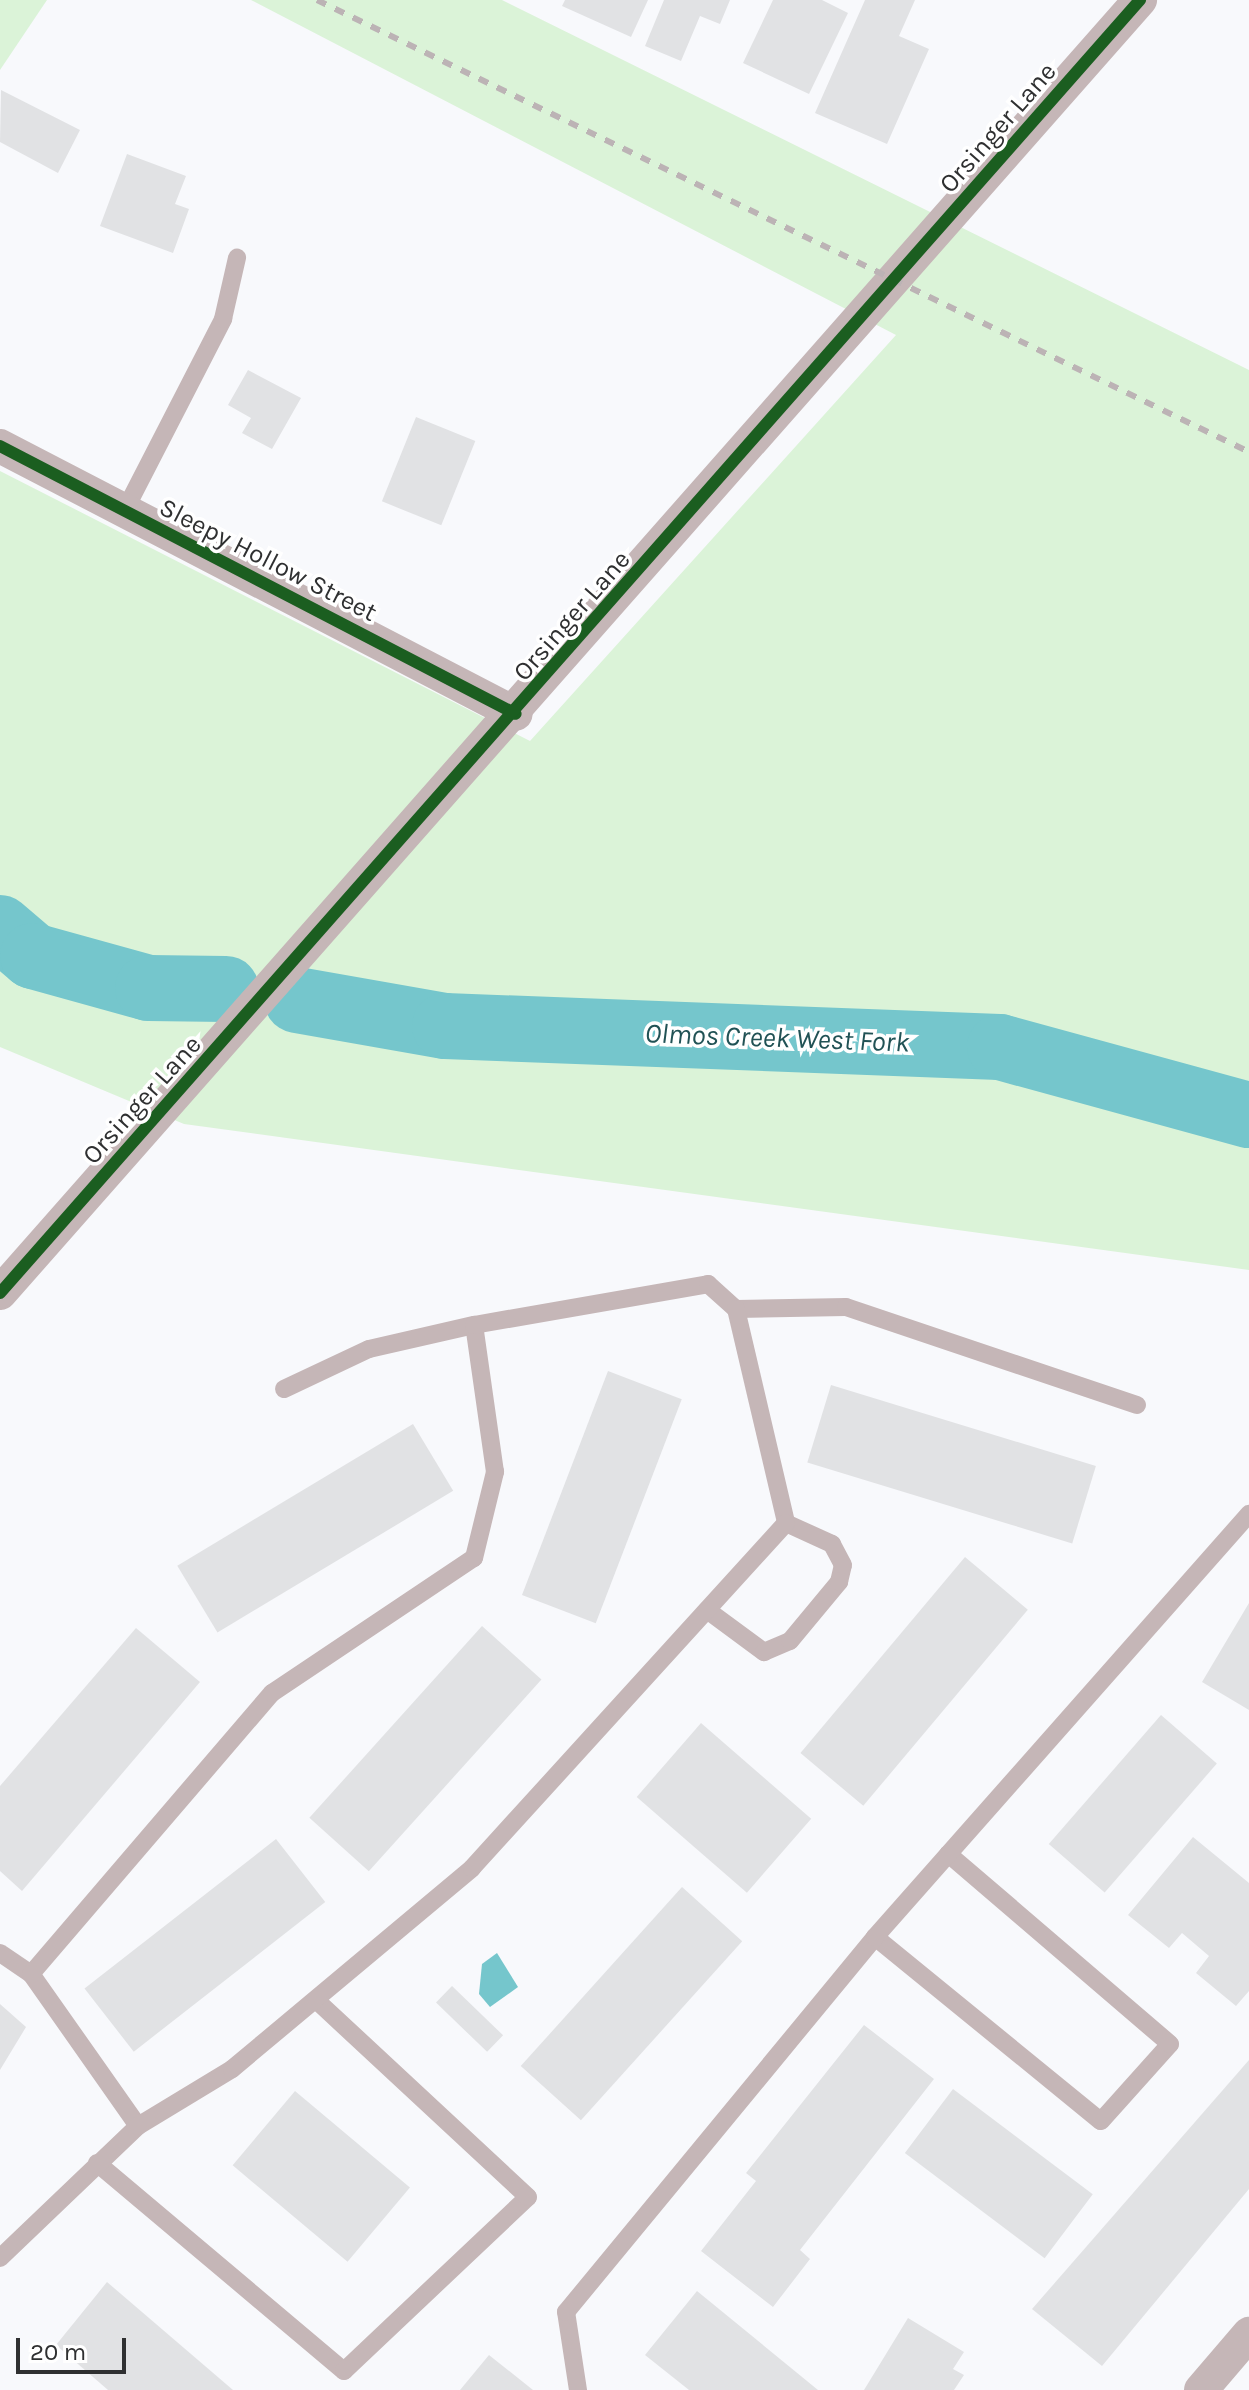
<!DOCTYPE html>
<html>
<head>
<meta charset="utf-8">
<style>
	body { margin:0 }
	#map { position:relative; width:1249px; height:2390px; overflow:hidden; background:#f8f9fc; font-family:Karla,sans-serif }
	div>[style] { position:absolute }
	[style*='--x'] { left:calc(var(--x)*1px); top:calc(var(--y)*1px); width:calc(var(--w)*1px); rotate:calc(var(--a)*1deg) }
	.green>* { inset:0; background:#dbf3d8 }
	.water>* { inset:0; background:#75c6cc }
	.river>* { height:66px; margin:-33px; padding:0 33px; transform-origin:33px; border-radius:33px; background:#75c6cc }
	.building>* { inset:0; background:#e1e2e4; transform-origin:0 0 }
	.service>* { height:18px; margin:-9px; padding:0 9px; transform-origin:9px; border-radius:9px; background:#c5b6b7 }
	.minor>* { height:34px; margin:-17px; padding:0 17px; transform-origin:17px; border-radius:17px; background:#c5b6b7 }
	.rail>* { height:6px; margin-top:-3px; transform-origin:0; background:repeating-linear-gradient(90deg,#bcb3b5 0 10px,transparent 0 20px) }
	.cycleway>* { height:12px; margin:-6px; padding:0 6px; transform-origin:6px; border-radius:6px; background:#1b5e20 }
	span { translate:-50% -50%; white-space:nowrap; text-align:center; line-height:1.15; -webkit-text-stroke:7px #fff; paint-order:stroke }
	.street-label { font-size:26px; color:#2f3031 }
	.water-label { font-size:28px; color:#215255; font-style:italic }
	.scale { position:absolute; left:16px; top:2338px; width:110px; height:36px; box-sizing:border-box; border:4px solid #2f3031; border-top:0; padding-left:10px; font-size:24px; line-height:28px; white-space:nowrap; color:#2f3031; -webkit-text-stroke:6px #fff; paint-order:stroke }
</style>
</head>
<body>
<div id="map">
	<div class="green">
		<i style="clip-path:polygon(0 0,47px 0,0 70px)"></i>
		<i style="clip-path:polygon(251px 0,502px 0,1249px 370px,1249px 1270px,184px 1124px,0 1047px,0 471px,530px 741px,896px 335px)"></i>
	</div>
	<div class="water">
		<i style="clip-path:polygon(497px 1953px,518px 1987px,490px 2007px,479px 1994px,482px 1964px)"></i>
	</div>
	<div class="river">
		<i style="--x:0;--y:928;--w:43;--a:40.3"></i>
		<i style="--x:33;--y:956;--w:119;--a:15.5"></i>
		<i style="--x:148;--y:988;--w:78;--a:0.7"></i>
		<i style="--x:297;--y:1000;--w:150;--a:10"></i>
		<i style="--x:445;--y:1026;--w:555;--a:2.17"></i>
		<i style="--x:1000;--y:1047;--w:258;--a:15.3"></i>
	</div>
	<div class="building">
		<i style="clip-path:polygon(565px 0,648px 0,631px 37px,562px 6px)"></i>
		<i style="clip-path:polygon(664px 0,730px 0,720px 24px,700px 16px,681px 61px,645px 46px)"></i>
		<i style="clip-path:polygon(773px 0,822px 0,848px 13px,809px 94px,743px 63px)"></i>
		<i style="clip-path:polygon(865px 0,915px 0,899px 36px,929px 49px,887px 144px,815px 113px)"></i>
		<i style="clip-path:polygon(1px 90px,80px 130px,58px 173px,0 142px)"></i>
		<i style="clip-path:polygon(127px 154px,186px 176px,175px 204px,189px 209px,173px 253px,100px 226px)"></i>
		<i style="clip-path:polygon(248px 370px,301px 398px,272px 449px,242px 433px,251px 418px,228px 405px)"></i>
		<i style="left:416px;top:417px;width:64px;height:91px;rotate:22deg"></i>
		<i style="left:608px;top:1371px;width:79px;height:240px;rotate:21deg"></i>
		<i style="left:831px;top:1385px;width:277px;height:81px;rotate:17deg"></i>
		<i style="left:413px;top:1424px;width:78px;height:275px;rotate:59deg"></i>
		<i style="left:965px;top:1557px;width:82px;height:256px;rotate:40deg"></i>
		<i style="clip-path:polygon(1249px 1603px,1249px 1710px,1202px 1682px)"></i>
		<i style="left:482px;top:1626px;width:80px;height:258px;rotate:42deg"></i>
		<i style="clip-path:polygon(136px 1628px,200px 1682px,22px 1891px,0 1871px,0 1786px)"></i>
		<i style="left:1161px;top:1715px;width:74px;height:171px;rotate:41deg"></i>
		<i style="left:701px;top:1723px;width:146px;height:98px;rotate:41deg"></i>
		<i style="clip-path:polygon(1193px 1837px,1249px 1883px,1249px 1991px,1236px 2006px,1196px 1973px,1209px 1956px,1182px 1933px,1169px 1948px,1128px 1915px)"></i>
		<i style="left:276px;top:1839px;width:80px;height:243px;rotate:52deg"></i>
		<i style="left:682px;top:1887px;width:81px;height:241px;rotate:42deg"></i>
		<i style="left:452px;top:1986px;width:71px;height:23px;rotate:44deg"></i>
		<i style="clip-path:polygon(0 2004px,26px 2027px,0 2070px)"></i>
		<i style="clip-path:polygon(864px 2025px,934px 2079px,800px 2250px,810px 2259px,773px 2307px,701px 2251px,756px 2181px,746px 2173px)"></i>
		<i style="clip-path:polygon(1249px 2060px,1249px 2189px,1102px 2366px,1032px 2309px)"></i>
		<i style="left:953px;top:2089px;width:175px;height:80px;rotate:37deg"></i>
		<i style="left:295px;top:2091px;width:150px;height:97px;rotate:40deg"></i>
		<i style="clip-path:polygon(107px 2282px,233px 2390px,108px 2390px,56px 2345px)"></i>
		<i style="clip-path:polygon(697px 2291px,818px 2390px,689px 2390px,645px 2355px)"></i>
		<i style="clip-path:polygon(908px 2318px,964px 2352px,953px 2369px,964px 2375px,954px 2390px,864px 2390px)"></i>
		<i style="clip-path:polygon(489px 2355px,533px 2390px,460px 2390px)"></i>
	</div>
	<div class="service">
		<i style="--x:125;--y:510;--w:215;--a:-62.8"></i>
		<i style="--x:223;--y:319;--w:63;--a:-77.1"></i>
		<i style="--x:736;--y:1309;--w:110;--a:-1"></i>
		<i style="--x:846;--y:1307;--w:307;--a:18.6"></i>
		<i style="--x:284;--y:1389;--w:94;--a:-25.2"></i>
		<i style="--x:369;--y:1349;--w:108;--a:-12.9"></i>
		<i style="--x:707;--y:1610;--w:71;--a:36.4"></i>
		<i style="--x:764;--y:1652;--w:28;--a:-23"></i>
		<i style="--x:790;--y:1641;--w:77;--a:-50.3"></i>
		<i style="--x:839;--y:1582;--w:17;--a:-77"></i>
		<i style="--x:843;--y:1565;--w:24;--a:-118"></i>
		<i style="--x:832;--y:1544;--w:51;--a:-155.5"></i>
		<i style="--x:875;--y:1937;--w:291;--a:39.2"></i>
		<i style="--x:1101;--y:2121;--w:103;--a:-48.1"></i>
		<i style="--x:1170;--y:2044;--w:292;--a:-139.4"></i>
		<i style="--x:0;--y:1953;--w:37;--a:34"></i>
		<i style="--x:138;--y:2126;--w:186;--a:-125.1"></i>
		<i style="--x:31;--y:1974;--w:370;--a:-49.4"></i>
		<i style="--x:272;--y:1693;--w:243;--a:-33.8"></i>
		<i style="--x:474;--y:1558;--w:89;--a:-76.3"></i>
		<i style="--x:495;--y:1472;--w:148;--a:-98.1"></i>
		<i style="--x:474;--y:1325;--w:238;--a:-9.9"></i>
		<i style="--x:708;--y:1284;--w:38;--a:42"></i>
		<i style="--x:736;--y:1309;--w:220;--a:76.8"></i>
		<i style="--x:97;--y:2163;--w:323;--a:40.1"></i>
		<i style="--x:344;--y:2371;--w:253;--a:-43.4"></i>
		<i style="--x:528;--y:2197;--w:289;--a:-137.1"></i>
		<i style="--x:0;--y:2258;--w:191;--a:-43.7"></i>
		<i style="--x:138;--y:2126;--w:110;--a:-31.2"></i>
		<i style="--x:232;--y:2069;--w:313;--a:-39.9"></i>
		<i style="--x:472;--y:1868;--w:466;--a:-47.7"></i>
		<i style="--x:578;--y:2390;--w:79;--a:-98.7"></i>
		<i style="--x:566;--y:2312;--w:486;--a:-50.5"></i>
		<i style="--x:875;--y:1937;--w:565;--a:-48.52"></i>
	</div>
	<div class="minor">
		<i style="--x:0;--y:446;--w:581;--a:27.45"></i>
		<i style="--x:0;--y:1293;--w:1724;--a:-48.6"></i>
		<i style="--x:1201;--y:2390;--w:74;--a:-49.4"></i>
	</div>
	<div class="rail">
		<i style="--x:317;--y:0;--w:1036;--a:25.87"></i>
	</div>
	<div class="cycleway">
		<i style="--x:0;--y:446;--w:581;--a:27.45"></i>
		<i style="--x:0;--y:1293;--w:1724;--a:-48.6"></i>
	</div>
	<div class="street-label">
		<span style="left:998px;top:128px;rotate:-49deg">Orsinger Lane</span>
		<span style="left:268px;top:560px;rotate:27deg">Sleepy Hollow Street</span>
		<span style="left:572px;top:616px;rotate:-49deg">Orsinger Lane</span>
		<span style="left:142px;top:1100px;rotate:-48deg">Orsinger Lane</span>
	</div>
	<div class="water-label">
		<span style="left:777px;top:1038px;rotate:2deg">Olmos Creek West Fork</span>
	</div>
	<div class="scale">20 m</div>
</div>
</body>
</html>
